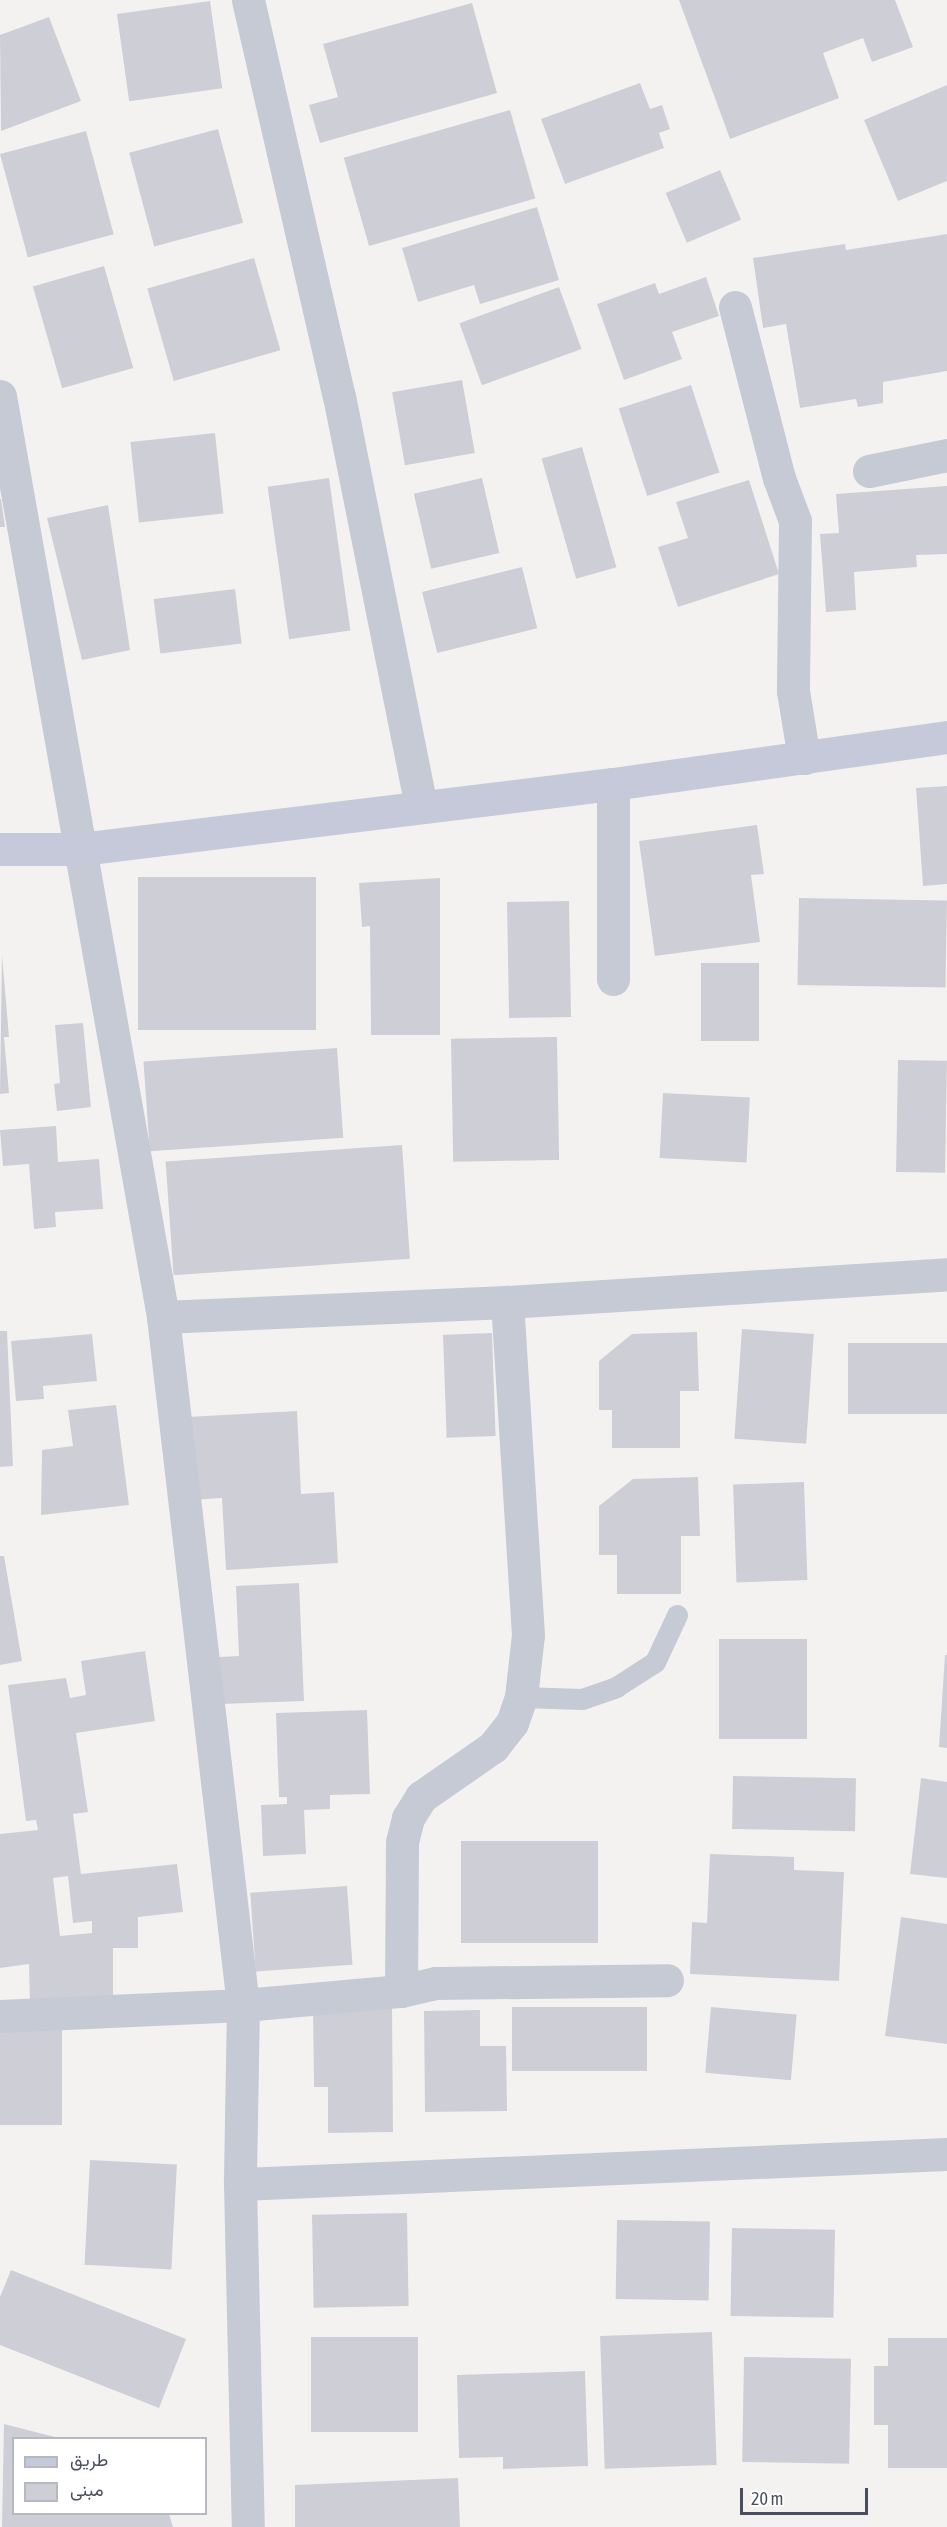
<!DOCTYPE html>
<html>
<head>
<meta charset="utf-8">
<style>
	body { margin:0 }
	#map { position:relative; width:947px; height:2527px; overflow:hidden; background:#f4f2f1; font-family:"Asap Condensed",Vazirmatn,sans-serif }
	div>[style] { position:absolute }
	[style*='--x'] { left:calc(var(--x)*1px); top:calc(var(--y)*1px); width:calc(var(--w)*1px); rotate:calc(var(--a)*1deg) }
	.building>* { inset:0; background:#cecfd6; transform-origin:0 0 }
	.lane>* { height:21px; margin:-10.5px; padding:0 10.5px; transform-origin:10.5px; border-radius:10.5px; background:#c6cad5 }
	.street>* { height:33px; margin:-16.5px; padding:0 16.5px; transform-origin:16.5px; border-radius:16.5px; background:#c6cad5 }
	.secondary>* { height:33px; margin:-16.5px; padding:0 16.5px; transform-origin:16.5px; border-radius:16.5px; background:#c5c9d9 }
	span { translate:-50% -50%; white-space:nowrap; text-align:center; line-height:1.15; -webkit-text-stroke:4.5px #fff; paint-order:stroke }
	.legend { position:absolute; left:12px; top:2437px; width:195px; height:78px; box-sizing:border-box; background:#fff; border:2px solid #b6b9bf; margin:0; padding:8px 10px; list-style:none; font-size:18px; color:#494f5e }
	.legend li { display:flex; align-items:center; gap:12px; height:30px }
	.legend b { width:30px; border:2px solid #b6b9bf }
	.scale { position:absolute; left:740px; top:2488px; width:128px; height:27px; box-sizing:border-box; border:3px solid #494f5e; border-top:0; padding-left:8px; font-size:18px; line-height:21px; white-space:nowrap; color:#494f5e; -webkit-text-stroke:4px #fff; paint-order:stroke }
</style>
</head>
<body>
<div id="map">
	<div class="building">
		<i style="clip-path:polygon(679px 0,895px 0,913px 47px,872px 62px,863px 38px,823px 53px,839px 98px,730px 139px)"></i>
		<i style="left:210px;top:1px;width:88px;height:94px;rotate:82deg"></i>
		<i style="clip-path:polygon(472px 3px,497px 93px,320px 143px,309px 105px,338px 97px,323px 44px)"></i>
		<i style="clip-path:polygon(49px 17px,81px 101px,1px 131px,0 35px)"></i>
		<i style="clip-path:polygon(640px 83px,650px 109px,662px 105px,670px 129px,659px 133px,664px 148px,565px 184px,541px 119px)"></i>
		<i style="clip-path:polygon(947px 85px,947px 181px,898px 201px,864px 120px)"></i>
		<i style="left:510px;top:110px;width:92px;height:173px;rotate:74deg"></i>
		<i style="left:218px;top:129px;width:97px;height:92px;rotate:75deg"></i>
		<i style="left:86px;top:131px;width:107px;height:89px;rotate:75deg"></i>
		<i style="left:720px;top:170px;width:54px;height:59px;rotate:67deg"></i>
		<i style="clip-path:polygon(537px 207px,559px 280px,480px 304px,474px 285px,418px 302px,402px 248px)"></i>
		<i style="clip-path:polygon(947px 234px,947px 371px,883px 382px,883px 403px,858px 407px,856px 399px,800px 408px,786px 324px,763px 328px,753px 258px,845px 244px,846px 250px)"></i>
		<i style="left:254px;top:258px;width:96px;height:111px;rotate:74deg"></i>
		<i style="left:104px;top:266px;width:106px;height:74px;rotate:74deg"></i>
		<i style="clip-path:polygon(706px 277px,719px 316px,672px 332px,682px 359px,624px 380px,597px 304px,655px 283px,659px 294px)"></i>
		<i style="left:559px;top:287px;width:66px;height:106px;rotate:70deg"></i>
		<i style="left:462px;top:380px;width:74px;height:71px;rotate:80deg"></i>
		<i style="left:691px;top:385px;width:92px;height:76px;rotate:72deg"></i>
		<i style="left:215px;top:433px;width:81px;height:85px;rotate:84deg"></i>
		<i style="left:582px;top:447px;width:125px;height:42px;rotate:74deg"></i>
		<i style="left:329px;top:478px;width:154px;height:62px;rotate:82deg"></i>
		<i style="left:482px;top:478px;width:77px;height:70px;rotate:77deg"></i>
		<i style="clip-path:polygon(749px 480px,779px 574px,678px 607px,658px 547px,688px 538px,676px 502px)"></i>
		<i style="clip-path:polygon(947px 486px,947px 554px,916px 555px,917px 567px,854px 572px,856px 610px,826px 612px,820px 534px,839px 533px,836px 494px)"></i>
		<i style="clip-path:polygon(0 499px,1px 499px,5px 527px,0 527px)"></i>
		<i style="clip-path:polygon(108px 505px,130px 650px,82px 660px,47px 518px)"></i>
		<i style="left:522px;top:567px;width:63px;height:103px;rotate:76deg"></i>
		<i style="left:235px;top:589px;width:55px;height:82px;rotate:83deg"></i>
		<i style="clip-path:polygon(947px 786px,947px 884px,923px 886px,916px 788px)"></i>
		<i style="clip-path:polygon(757px 825px,764px 874px,751px 875px,760px 942px,655px 956px,639px 841px)"></i>
		<i style="left:138px;top:877px;width:178px;height:153px"></i>
		<i style="clip-path:polygon(440px 878px,440px 1035px,371px 1035px,370px 926px,362px 927px,359px 883px)"></i>
		<i style="left:799px;top:898px;width:148px;height:87px;rotate:1deg"></i>
		<i style="left:569px;top:901px;width:116px;height:62px;rotate:89deg"></i>
		<i style="clip-path:polygon(2px 955px,9px 1037px,4px 1037px,9px 1093px,0 1094px)"></i>
		<i style="left:701px;top:963px;width:58px;height:78px"></i>
		<i style="clip-path:polygon(83px 1023px,91px 1107px,57px 1111px,54px 1084px,60px 1083px,55px 1025px)"></i>
		<i style="left:557px;top:1037px;width:123px;height:106px;rotate:89deg"></i>
		<i style="left:337px;top:1048px;width:90px;height:194px;rotate:86deg"></i>
		<i style="left:898px;top:1060px;width:49px;height:112px;rotate:1deg"></i>
		<i style="left:663px;top:1093px;width:87px;height:65px;rotate:3deg"></i>
		<i style="clip-path:polygon(56px 1126px,58px 1162px,99px 1159px,103px 1209px,55px 1212px,56px 1227px,34px 1229px,29px 1164px,3px 1166px,0 1130px)"></i>
		<i style="left:402px;top:1145px;width:114px;height:237px;rotate:86deg"></i>
		<i style="left:742px;top:1329px;width:72px;height:110px;rotate:4deg"></i>
		<i style="clip-path:polygon(0 1331px,7px 1331px,13px 1466px,0 1467px)"></i>
		<i style="clip-path:polygon(697px 1332px,699px 1391px,680px 1391px,680px 1448px,612px 1448px,612px 1410px,599px 1410px,599px 1361px,632px 1334px)"></i>
		<i style="left:492px;top:1333px;width:103px;height:49px;rotate:88deg"></i>
		<i style="clip-path:polygon(92px 1334px,97px 1381px,43px 1386px,44px 1399px,16px 1401px,11px 1341px)"></i>
		<i style="left:947px;top:1343px;width:71px;height:99px;rotate:90deg"></i>
		<i style="clip-path:polygon(116px 1405px,129px 1505px,41px 1515px,42px 1450px,73px 1446px,68px 1410px)"></i>
		<i style="clip-path:polygon(297px 1411px,301px 1494px,334px 1492px,338px 1563px,226px 1570px,222px 1498px,191px 1500px,187px 1417px)"></i>
		<i style="clip-path:polygon(698px 1477px,700px 1536px,681px 1536px,681px 1594px,617px 1594px,617px 1555px,599px 1555px,599px 1506px,633px 1479px)"></i>
		<i style="left:804px;top:1482px;width:98px;height:71px;rotate:88deg"></i>
		<i style="clip-path:polygon(0 1556px,4px 1556px,22px 1661px,0 1665px)"></i>
		<i style="clip-path:polygon(299px 1583px,304px 1701px,221px 1704px,219px 1657px,239px 1656px,236px 1586px)"></i>
		<i style="left:719px;top:1639px;width:88px;height:100px"></i>
		<i style="clip-path:polygon(evenodd,145px 1651px,155px 1721px,76px 1733px,88px 1812px,73px 1814px,81px 1874px,177px 1864px,183px 1912px,138px 1917px,138px 1948px,113px 1948px,113px 2005px,30px 2004px,29px 1964px,0 1968px,0 1834px,38px 1830px,36px 1820px,26px 1821px,8px 1685px,66px 1678px,70px 1698px,86px 1695px,81px 1661px,145px 1651px,68px 1876px,73px 1923px,92px 1921px,92px 1933px,60px 1936px,53px 1878px,68px 1876px)"></i>
		<i style="clip-path:polygon(945px 1655px,947px 1655px,947px 1748px,939px 1747px)"></i>
		<i style="clip-path:polygon(367px 1710px,370px 1794px,330px 1795px,330px 1809px,304px 1810px,306px 1854px,263px 1856px,261px 1805px,287px 1804px,287px 1797px,279px 1797px,276px 1713px)"></i>
		<i style="left:733px;top:1776px;width:123px;height:53px;rotate:1deg"></i>
		<i style="clip-path:polygon(921px 1778px,947px 1782px,947px 1878px,910px 1874px)"></i>
		<i style="left:461px;top:1841px;width:137px;height:102px"></i>
		<i style="clip-path:polygon(710px 1854px,794px 1857px,794px 1870px,844px 1872px,839px 1981px,690px 1974px,692px 1922px,707px 1923px)"></i>
		<i style="left:347px;top:1886px;width:79px;height:97px;rotate:86deg"></i>
		<i style="clip-path:polygon(901px 1917px,947px 1924px,947px 2044px,885px 2036px)"></i>
		<i style="clip-path:polygon(313px 2005px,392px 2005px,393px 2132px,328px 2133px,328px 2087px,314px 2087px)"></i>
		<i style="left:512px;top:2007px;width:135px;height:64px"></i>
		<i style="left:711px;top:2007px;width:86px;height:66px;rotate:5deg"></i>
		<i style="clip-path:polygon(480px 2010px,480px 2046px,506px 2046px,507px 2111px,425px 2112px,424px 2011px)"></i>
		<i style="left:0;top:2026px;width:62px;height:99px"></i>
		<i style="left:90px;top:2160px;width:87px;height:105px;rotate:3deg"></i>
		<i style="left:407px;top:2213px;width:93px;height:95px;rotate:89deg"></i>
		<i style="left:617px;top:2220px;width:93px;height:79px;rotate:1deg"></i>
		<i style="left:732px;top:2228px;width:103px;height:88px;rotate:1deg"></i>
		<i style="clip-path:polygon(11px 2270px,186px 2339px,159px 2408px,0 2345px,0 2297px)"></i>
		<i style="left:712px;top:2332px;width:133px;height:112px;rotate:88deg"></i>
		<i style="left:311px;top:2337px;width:107px;height:95px"></i>
		<i style="clip-path:polygon(888px 2338px,947px 2338px,947px 2468px,888px 2468px,888px 2425px,874px 2425px,874px 2366px,888px 2366px)"></i>
		<i style="left:744px;top:2357px;width:107px;height:105px;rotate:1deg"></i>
		<i style="clip-path:polygon(585px 2371px,588px 2466px,503px 2469px,503px 2457px,459px 2458px,457px 2375px)"></i>
		<i style="clip-path:polygon(4px 2424px,59px 2438px,14px 2438px,14px 2514px,169px 2514px,173px 2527px,2px 2527px)"></i>
		<i style="clip-path:polygon(458px 2478px,460px 2527px,295px 2527px,295px 2485px)"></i>
	</div>
	<div class="lane">
		<i style="--x:521;--y:1697;--w:61;--a:1.9"></i>
		<i style="--x:582;--y:1699;--w:36;--a:-19"></i>
		<i style="--x:616;--y:1687;--w:46;--a:-32.7"></i>
		<i style="--x:655;--y:1662;--w:52;--a:-64.9"></i>
	</div>
	<div class="street">
		<i style="--x:248;--y:0;--w:406;--a:77.1"></i>
		<i style="--x:339;--y:396;--w:417;--a:78.7"></i>
		<i style="--x:735;--y:307;--w:177;--a:75.6"></i>
		<i style="--x:779;--y:478;--w:46;--a:69.6"></i>
		<i style="--x:795;--y:521;--w:170;--a:90.7"></i>
		<i style="--x:793;--y:691;--w:68;--a:80.7"></i>
		<i style="--x:0;--y:396;--w:935;--a:79.96"></i>
		<i style="--x:163;--y:1317;--w:693;--a:83.37"></i>
		<i style="--x:243;--y:2005;--w:179;--a:91"></i>
		<i style="--x:240;--y:2184;--w:343;--a:88.7"></i>
		<i style="--x:869;--y:471;--w:80;--a:-11.6"></i>
		<i style="--x:613;--y:979;--w:195;--a:-90"></i>
		<i style="--x:163;--y:1317;--w:344;--a:-2.5"></i>
		<i style="--x:507;--y:1302;--w:441;--a:-3.6"></i>
		<i style="--x:401;--y:1991;--w:149;--a:-89.6"></i>
		<i style="--x:402;--y:1842;--w:25;--a:-76"></i>
		<i style="--x:408;--y:1818;--w:25;--a:-58"></i>
		<i style="--x:421;--y:1797;--w:88;--a:-34.8"></i>
		<i style="--x:493;--y:1747;--w:31;--a:-52"></i>
		<i style="--x:512;--y:1723;--w:28;--a:-71"></i>
		<i style="--x:521;--y:1697;--w:62;--a:-83.6"></i>
		<i style="--x:528;--y:1635;--w:334;--a:-93.6"></i>
		<i style="--x:0;--y:2016;--w:243;--a:-2.6"></i>
		<i style="--x:243;--y:2005;--w:159;--a:-5.1"></i>
		<i style="--x:401;--y:1991;--w:36;--a:-13"></i>
		<i style="--x:436;--y:1983;--w:231;--a:-0.7"></i>
		<i style="--x:240;--y:2184;--w:708;--a:-2.43"></i>
	</div>
	<div class="secondary">
		<i style="--x:0;--y:849;--w:81;--a:0"></i>
		<i style="--x:81;--y:849;--w:536;--a:-6.97"></i>
		<i style="--x:613;--y:784;--w:337;--a:-8"></i>
	</div>
	<ul class="legend">
	<li><b style="height:8px;background:#c5c9d9"></b>طريق</li>
	<li><b style="height:16px;background:#cecfd6"></b>مبنى</li>
	</ul>
	<div class="scale">20 m</div>
</div>
</body>
</html>
